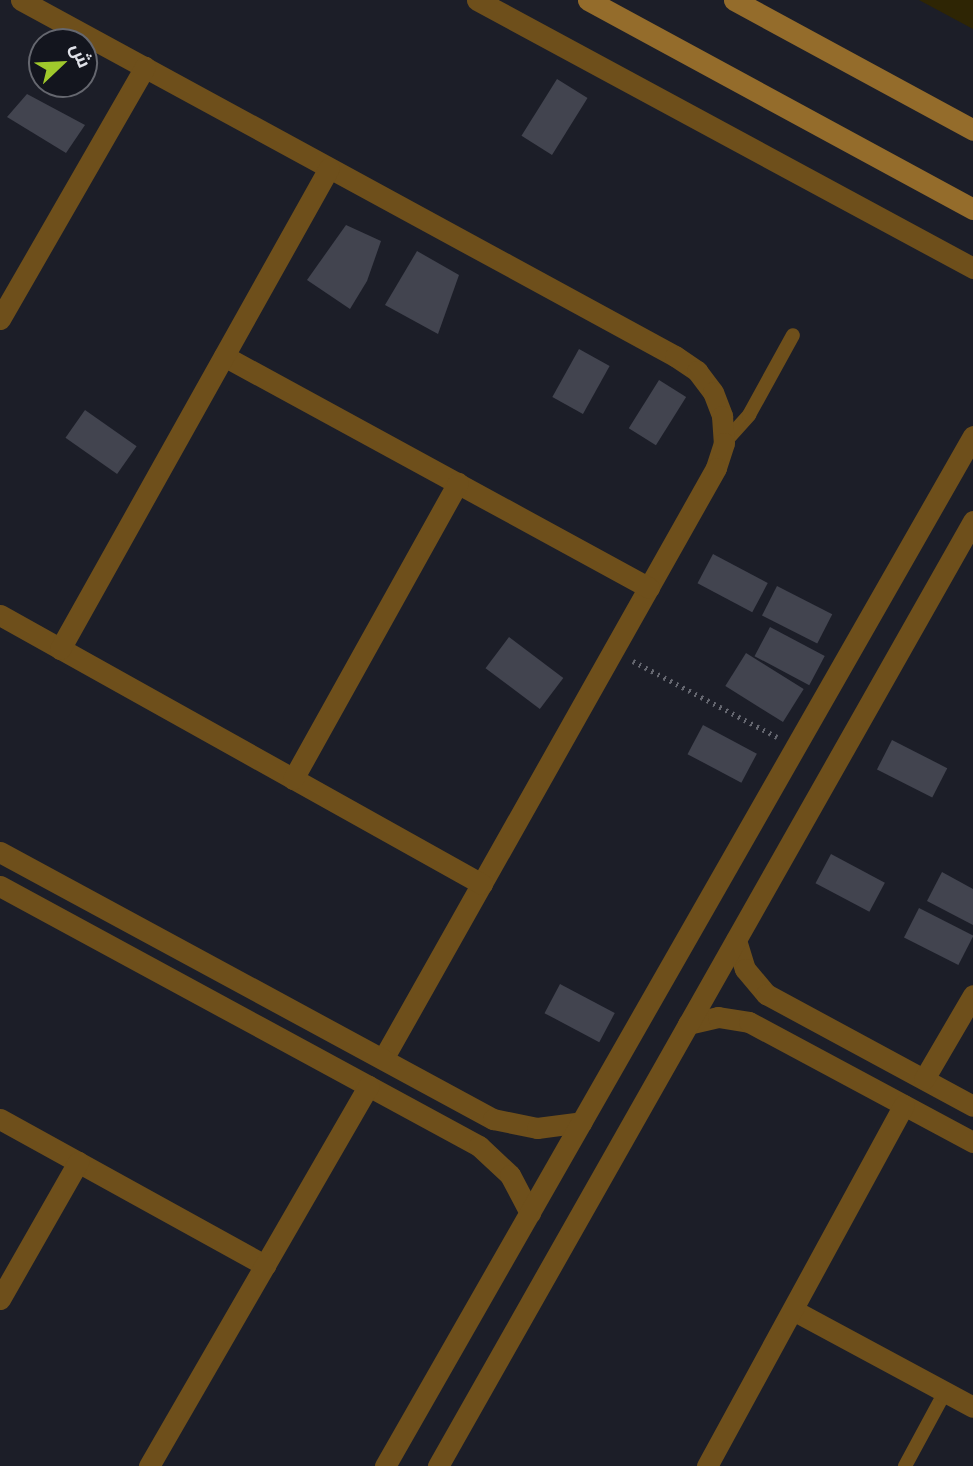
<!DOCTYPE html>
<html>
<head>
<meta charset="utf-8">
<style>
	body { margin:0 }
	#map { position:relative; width:973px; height:1466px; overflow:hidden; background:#1c1e28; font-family:Roboto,Cairo,sans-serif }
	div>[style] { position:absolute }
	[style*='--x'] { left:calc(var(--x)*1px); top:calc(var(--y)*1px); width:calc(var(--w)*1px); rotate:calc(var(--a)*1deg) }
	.sand>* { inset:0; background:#2e2504 }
	.building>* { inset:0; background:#42444f; transform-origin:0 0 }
	.path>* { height:4.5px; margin-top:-2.25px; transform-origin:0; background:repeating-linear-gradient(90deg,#656770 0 2px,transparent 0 7px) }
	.lane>* { height:14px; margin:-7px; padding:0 7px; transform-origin:7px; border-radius:7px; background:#6e4f1b }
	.street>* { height:21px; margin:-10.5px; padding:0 10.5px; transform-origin:10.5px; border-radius:10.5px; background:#6e4f1b }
	.secondary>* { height:21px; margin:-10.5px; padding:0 10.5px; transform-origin:10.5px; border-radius:10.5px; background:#946c2b }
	span { translate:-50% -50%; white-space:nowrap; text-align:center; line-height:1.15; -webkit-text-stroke:7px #13151e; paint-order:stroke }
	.north { position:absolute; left:28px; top:28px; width:70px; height:70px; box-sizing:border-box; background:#13151e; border:2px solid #65676f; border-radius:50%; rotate:67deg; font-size:19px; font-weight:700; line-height:28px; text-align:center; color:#e0e2e9 }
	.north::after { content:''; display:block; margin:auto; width:24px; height:32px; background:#a0c92c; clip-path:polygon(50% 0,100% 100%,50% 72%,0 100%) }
</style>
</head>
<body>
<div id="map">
	<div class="sand">
		<i style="clip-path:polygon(919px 0,973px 0,973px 29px)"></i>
	</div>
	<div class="building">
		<i style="left:557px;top:79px;width:36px;height:67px;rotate:32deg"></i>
		<i style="clip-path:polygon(27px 94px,85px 125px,66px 153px,7px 117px)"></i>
		<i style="clip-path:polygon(346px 225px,381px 241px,367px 281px,350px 309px,307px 280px)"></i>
		<i style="clip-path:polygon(417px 251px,459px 275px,438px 334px,385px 305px)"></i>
		<i style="left:579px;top:349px;width:35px;height:55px;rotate:29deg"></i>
		<i style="left:659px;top:380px;width:32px;height:57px;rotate:32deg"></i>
		<i style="left:85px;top:410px;width:63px;height:34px;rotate:35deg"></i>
		<i style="left:713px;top:554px;width:62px;height:33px;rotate:28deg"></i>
		<i style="left:777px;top:586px;width:62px;height:33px;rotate:27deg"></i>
		<i style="left:770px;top:627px;width:62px;height:33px;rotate:28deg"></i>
		<i style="left:509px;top:637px;width:68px;height:39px;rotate:37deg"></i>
		<i style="left:746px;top:653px;width:68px;height:39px;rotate:32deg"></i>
		<i style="left:703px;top:725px;width:61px;height:33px;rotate:28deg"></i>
		<i style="left:892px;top:740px;width:62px;height:33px;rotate:27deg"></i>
		<i style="left:831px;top:854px;width:61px;height:33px;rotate:28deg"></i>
		<i style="clip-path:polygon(942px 872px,973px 889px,973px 925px,927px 901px)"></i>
		<i style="left:919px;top:908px;width:61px;height:33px;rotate:27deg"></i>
		<i style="left:560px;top:984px;width:62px;height:33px;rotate:28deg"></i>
	</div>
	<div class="path">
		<i style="--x:633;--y:661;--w:163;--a:27.8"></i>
	</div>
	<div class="lane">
		<i style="--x:724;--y:443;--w:38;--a:-48"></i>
		<i style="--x:749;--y:415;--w:91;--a:-61.2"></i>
		<i style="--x:905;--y:1466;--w:84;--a:-61.6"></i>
	</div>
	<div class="street">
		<i style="--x:21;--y:0;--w:745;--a:28.56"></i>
		<i style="--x:675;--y:356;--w:27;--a:34"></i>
		<i style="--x:697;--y:371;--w:26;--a:53"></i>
		<i style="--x:713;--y:392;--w:26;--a:69"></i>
		<i style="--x:722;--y:416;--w:27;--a:86"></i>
		<i style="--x:724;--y:443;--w:26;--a:108"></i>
		<i style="--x:716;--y:468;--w:678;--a:119.4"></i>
		<i style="--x:477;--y:0;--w:564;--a:28.38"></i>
		<i style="--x:0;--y:319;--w:291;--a:-60.1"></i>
		<i style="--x:224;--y:356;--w:484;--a:28.6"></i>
		<i style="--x:0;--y:615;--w:552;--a:29.17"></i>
		<i style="--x:60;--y:649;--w:551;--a:-60.78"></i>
		<i style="--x:293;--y:779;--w:339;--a:-60.9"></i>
		<i style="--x:0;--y:852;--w:561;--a:28.44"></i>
		<i style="--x:493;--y:1119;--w:45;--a:11.6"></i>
		<i style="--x:537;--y:1128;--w:45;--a:-7.6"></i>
		<i style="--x:0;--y:886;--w:545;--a:28.49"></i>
		<i style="--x:479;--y:1146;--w:42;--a:43.1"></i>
		<i style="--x:510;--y:1175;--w:43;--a:62.2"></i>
		<i style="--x:736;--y:940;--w:30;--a:73"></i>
		<i style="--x:745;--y:969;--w:33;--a:50"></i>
		<i style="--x:766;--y:994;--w:235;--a:28.4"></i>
		<i style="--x:688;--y:1024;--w:31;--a:-13"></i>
		<i style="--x:718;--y:1017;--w:31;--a:9"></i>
		<i style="--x:749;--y:1022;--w:254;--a:28.2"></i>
		<i style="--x:924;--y:1079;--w:97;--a:-59.7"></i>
		<i style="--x:0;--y:1119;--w:303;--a:28.9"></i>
		<i style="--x:0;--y:1299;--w:158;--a:-60.3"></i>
		<i style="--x:793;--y:1310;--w:204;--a:28.3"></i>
		<i style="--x:149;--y:1466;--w:439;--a:-60"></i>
		<i style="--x:385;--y:1466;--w:1186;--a:-60.28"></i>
		<i style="--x:438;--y:1466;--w:1086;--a:-60.48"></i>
		<i style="--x:707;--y:1466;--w:411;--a:-61.4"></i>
	</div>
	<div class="secondary">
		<i style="--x:588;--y:0;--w:438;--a:28.5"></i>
		<i style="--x:734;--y:0;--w:272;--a:28.5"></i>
	</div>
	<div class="north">ش</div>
</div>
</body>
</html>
